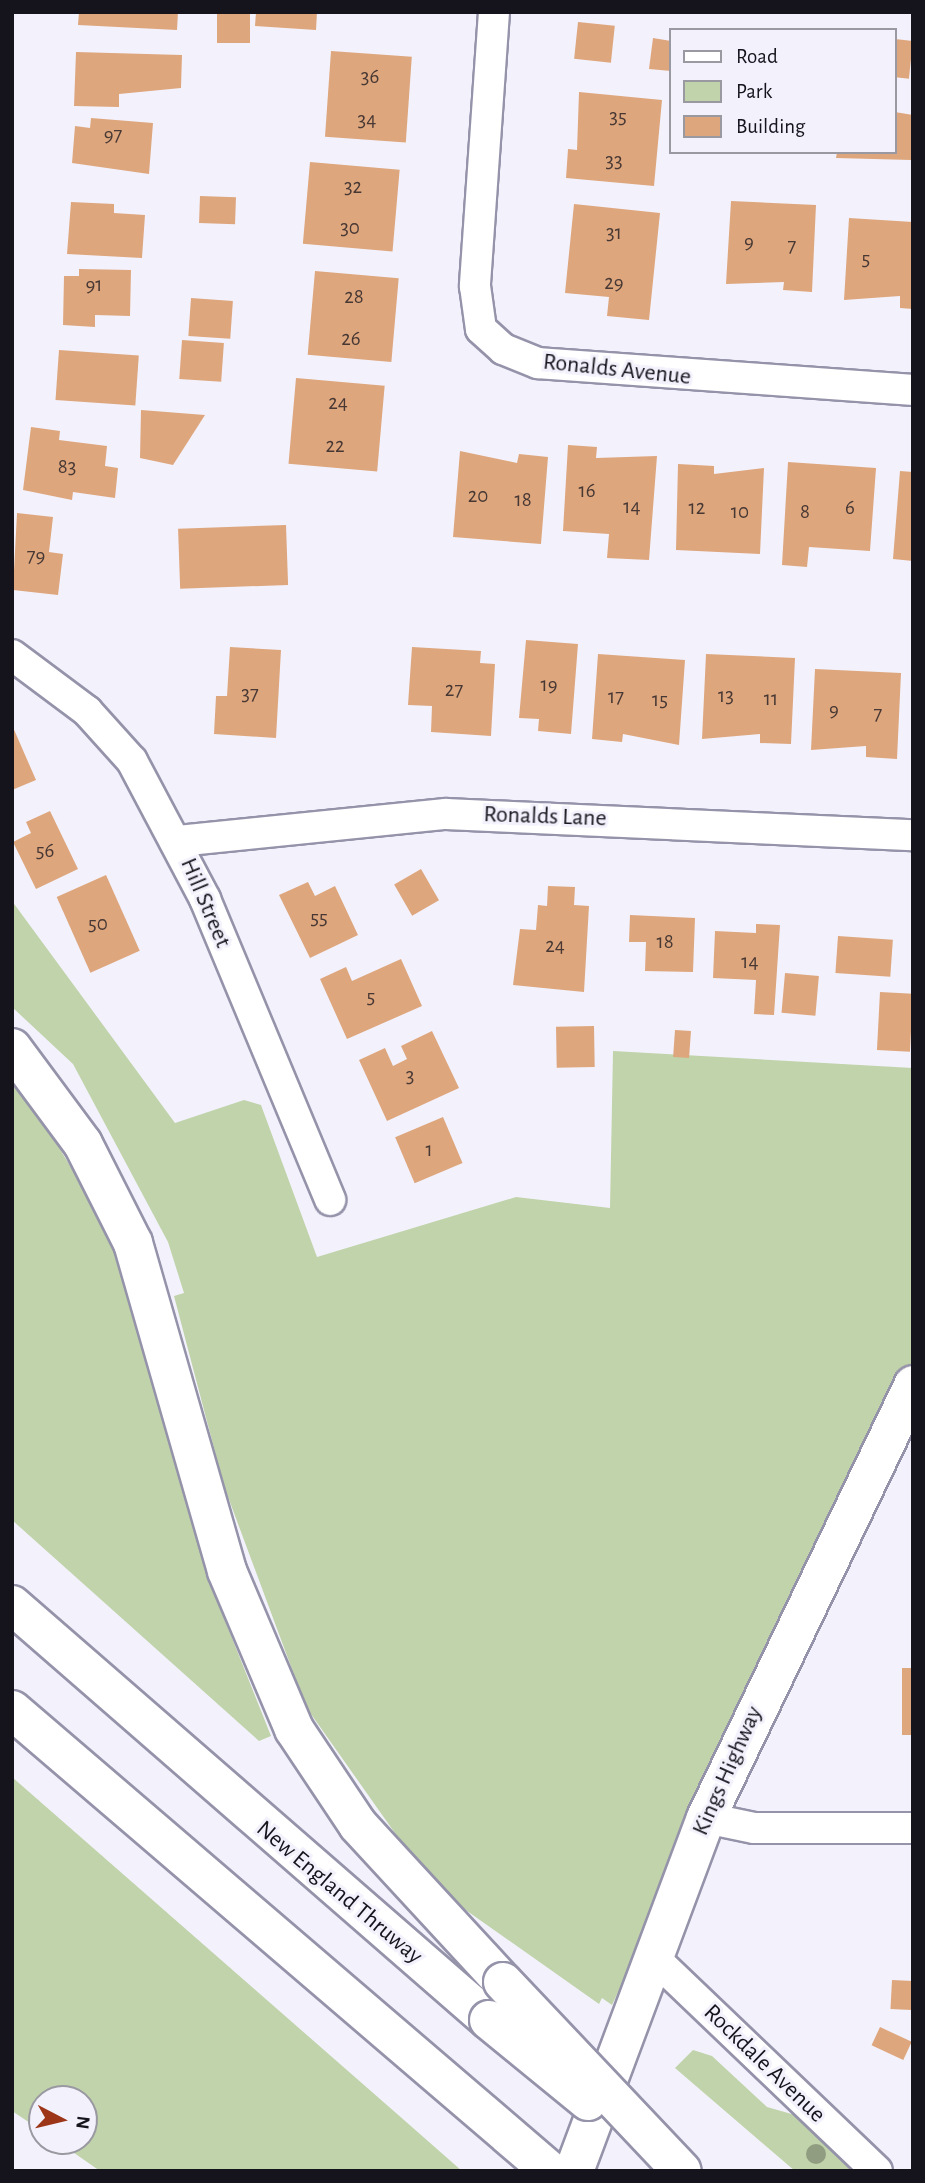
<!DOCTYPE html>
<html>
<head>
<meta charset="utf-8">
<style>
	body { margin:0 }
	#map { position:relative; width:925px; height:2183px; overflow:hidden; background:#f3f2fc; font-family:"Alegreya Sans",sans-serif }
	div>[style] { position:absolute }
	[style*='--x'] { left:calc(var(--x)*1px); top:calc(var(--y)*1px); width:calc(var(--w)*1px); rotate:calc(var(--a)*1deg) }
	.green>* { inset:0; background:#c0d3aa }
	.building>* { inset:0; background:#dea67d; transform-origin:0 0 }
	.roads { filter:drop-shadow(2px 0 #9593aa) drop-shadow(-2px 0 #9593aa) drop-shadow(0 2px #9593aa) drop-shadow(0 -2px #9593aa) }
	.street>* { height:30px; margin:-15px; padding:0 15px; transform-origin:15px; border-radius:15px; background:#fff }
	.secondary>* { height:38px; margin:-19px; padding:0 19px; transform-origin:19px; border-radius:19px; background:#fff }
	.highway>* { height:38px; margin:-19px; padding:0 19px; transform-origin:19px; border-radius:19px; background:#fff }
	.bridges { filter:drop-shadow(2px 0 #9593aa) drop-shadow(-2px 0 #9593aa) drop-shadow(0 2px #9593aa) drop-shadow(0 -2px #9593aa) }
	.highway-bridge>* { height:38px; margin:-19px; padding:0 19px; transform-origin:19px; border-radius:19px; background:#fff }
	.trees>* { width:20px; height:20px; margin:-10px; border-radius:50%; background:#919d80 }
	span { translate:-50% -50%; white-space:nowrap; text-align:center; line-height:1.15; -webkit-text-stroke:6px #f3f2fc; paint-order:stroke }
	.number-label { font-size:21px; color:#473834 }
	.number-label span { -webkit-text-stroke-width:0 }
	.street-label { font-size:24px; color:#15141c }
	.frame { position:absolute; inset:0; border:14px solid #15141c; pointer-events:none }
	.legend { position:absolute; left:669px; top:28px; width:228px; height:126px; box-sizing:border-box; background:#f3f2fc; border:2px solid #9a99a2; margin:0; padding:9px 12px; list-style:none; font-size:21px; color:#15141c }
	.legend li { display:flex; align-items:center; gap:14px; height:35px }
	.legend b { width:35px; border:2px solid #9a99a2 }
	.north { position:absolute; left:28px; top:2085px; width:70px; height:70px; box-sizing:border-box; background:#f3f2fc; border:2px solid #9a99a2; border-radius:50%; rotate:97deg; font-size:19px; font-weight:700; line-height:28px; text-align:center; color:#15141c }
	.north::after { content:''; display:block; margin:auto; width:24px; height:32px; background:#9d3519; clip-path:polygon(50% 0,100% 100%,50% 72%,0 100%) }
</style>
</head>
<body>
<div id="map">
	<div class="green">
		<i style="clip-path:polygon(12px 901px,175px 1123px,244px 1100px,261px 1105px,317px 1257px,516px 1197px,610px 1208px,613px 1051px,913px 1068px,913px 1362px,612px 2005px,602px 1998px,599px 2004px,433px 1887px,306px 1707px,224px 1486px,174px 1296px,184px 1293px,168px 1242px,73px 1064px,12px 1007px)"></i>
		<i style="clip-path:polygon(12px 1084px,41px 1117px,131px 1269px,216px 1598px,271px 1736px,259px 1741px,12px 1520px)"></i>
		<i style="clip-path:polygon(12px 1777px,404px 2120px,462px 2171px,100px 2171px,57px 2141px,84px 2141px,84px 2099px,42px 2099px,42px 2131px,12px 2111px)"></i>
		<i style="clip-path:polygon(693px 2050px,712px 2056px,767px 2107px,802px 2117px,865px 2171px,795px 2171px,675px 2068px)"></i>
	</div>
	<div class="building">
		<i style="clip-path:polygon(79px 12px,178px 12px,177px 30px,78px 25px)"></i>
		<i style="left:217px;top:12px;width:33px;height:31px"></i>
		<i style="clip-path:polygon(256px 12px,317px 12px,316px 30px,255px 26px)"></i>
		<i style="left:578px;top:22px;width:37px;height:37px;rotate:6deg"></i>
		<i style="clip-path:polygon(653px 38px,671px 41px,671px 71px,649px 69px)"></i>
		<i style="left:895px;top:39px;width:18px;height:38px;rotate:6deg"></i>
		<i style="left:331px;top:51px;width:81px;height:86px;rotate:4deg"></i>
		<i style="clip-path:polygon(76px 52px,182px 55px,181px 88px,119px 94px,119px 107px,74px 106px)"></i>
		<i style="clip-path:polygon(579px 92px,662px 100px,654px 186px,566px 178px,568px 149px,577px 150px)"></i>
		<i style="clip-path:polygon(895px 112px,913px 115px,911px 160px,836px 158px,837px 152px,895px 152px)"></i>
		<i style="clip-path:polygon(91px 118px,153px 123px,149px 174px,72px 163px,75px 126px,90px 128px)"></i>
		<i style="left:310px;top:162px;width:90px;height:82px;rotate:5deg"></i>
		<i style="left:200px;top:196px;width:36px;height:27px;rotate:2deg"></i>
		<i style="clip-path:polygon(731px 201px,816px 205px,812px 292px,783px 290px,784px 282px,726px 284px)"></i>
		<i style="clip-path:polygon(71px 202px,114px 204px,114px 213px,145px 215px,142px 258px,67px 254px)"></i>
		<i style="clip-path:polygon(574px 204px,660px 213px,649px 320px,607px 316px,609px 297px,565px 293px)"></i>
		<i style="clip-path:polygon(849px 218px,913px 222px,913px 309px,900px 308px,900px 296px,844px 300px)"></i>
		<i style="clip-path:polygon(79px 269px,131px 270px,130px 316px,95px 315px,95px 327px,63px 325px,64px 276px,79px 276px)"></i>
		<i style="left:315px;top:271px;width:84px;height:84px;rotate:5deg"></i>
		<i style="left:191px;top:298px;width:42px;height:38px;rotate:4deg"></i>
		<i style="left:182px;top:340px;width:42px;height:39px;rotate:4deg"></i>
		<i style="left:59px;top:350px;width:80px;height:50px;rotate:4deg"></i>
		<i style="left:296px;top:378px;width:89px;height:86px;rotate:5deg"></i>
		<i style="clip-path:polygon(141px 410px,205px 415px,173px 465px,140px 458px)"></i>
		<i style="clip-path:polygon(31px 427px,60px 431px,59px 440px,107px 446px,105px 466px,118px 468px,115px 498px,73px 492px,72px 500px,23px 490px)"></i>
		<i style="clip-path:polygon(568px 445px,597px 447px,596px 458px,657px 456px,649px 560px,607px 558px,609px 534px,563px 531px)"></i>
		<i style="clip-path:polygon(460px 451px,517px 463px,519px 454px,548px 457px,541px 544px,453px 537px)"></i>
		<i style="clip-path:polygon(788px 462px,876px 468px,870px 551px,809px 547px,807px 567px,782px 565px)"></i>
		<i style="clip-path:polygon(678px 464px,714px 466px,714px 474px,764px 468px,760px 554px,676px 550px)"></i>
		<i style="clip-path:polygon(900px 471px,913px 472px,913px 561px,893px 559px)"></i>
		<i style="clip-path:polygon(17px 513px,53px 517px,49px 552px,63px 554px,58px 595px,13px 590px)"></i>
		<i style="left:286px;top:525px;width:60px;height:108px;rotate:88deg"></i>
		<i style="clip-path:polygon(526px 640px,578px 644px,571px 734px,538px 731px,539px 719px,519px 718px)"></i>
		<i style="clip-path:polygon(230px 647px,281px 650px,276px 738px,214px 734px,216px 696px,227px 696px)"></i>
		<i style="clip-path:polygon(412px 647px,481px 651px,480px 663px,495px 664px,491px 736px,431px 732px,432px 706px,408px 705px)"></i>
		<i style="clip-path:polygon(598px 654px,685px 660px,679px 745px,623px 734px,622px 742px,592px 739px)"></i>
		<i style="clip-path:polygon(706px 654px,795px 658px,791px 744px,760px 743px,760px 734px,702px 739px)"></i>
		<i style="clip-path:polygon(815px 669px,901px 673px,897px 759px,866px 757px,866px 746px,811px 750px)"></i>
		<i style="clip-path:polygon(12px 725px,36px 780px,12px 790px)"></i>
		<i style="clip-path:polygon(50px 811px,78px 869px,36px 889px,13px 842px,31px 833px,26px 822px)"></i>
		<i style="left:421px;top:869px;width:36px;height:31px;rotate:60deg"></i>
		<i style="left:106px;top:875px;width:83px;height:54px;rotate:66deg"></i>
		<i style="clip-path:polygon(308px 882px,315px 896px,335px 886px,358px 935px,310px 958px,279px 895px)"></i>
		<i style="clip-path:polygon(548px 886px,575px 887px,574px 905px,589px 906px,584px 992px,513px 985px,520px 929px,536px 930px,538px 905px,547px 906px)"></i>
		<i style="clip-path:polygon(630px 915px,695px 918px,693px 972px,645px 971px,646px 942px,629px 942px)"></i>
		<i style="clip-path:polygon(756px 924px,780px 925px,774px 1015px,754px 1014px,756px 980px,713px 978px,715px 931px,756px 933px)"></i>
		<i style="left:838px;top:936px;width:55px;height:37px;rotate:4deg"></i>
		<i style="clip-path:polygon(401px 959px,422px 1006px,347px 1039px,320px 979px,346px 967px,352px 981px)"></i>
		<i style="left:785px;top:973px;width:34px;height:40px;rotate:5deg"></i>
		<i style="left:880px;top:992px;width:33px;height:58px;rotate:3deg"></i>
		<i style="left:594px;top:1026px;width:41px;height:38px;rotate:89deg"></i>
		<i style="left:675px;top:1030px;width:16px;height:27px;rotate:4deg"></i>
		<i style="clip-path:polygon(432px 1031px,459px 1088px,387px 1121px,359px 1060px,385px 1048px,393px 1066px,407px 1059px,401px 1046px)"></i>
		<i style="left:443px;top:1117px;width:50px;height:52px;rotate:67deg"></i>
		<i style="left:913px;top:1668px;width:67px;height:11px;rotate:90deg"></i>
		<i style="left:892px;top:1980px;width:21px;height:29px;rotate:3deg"></i>
		<i style="left:880px;top:2027px;width:35px;height:20px;rotate:25deg"></i>
	</div>
	<div class="roads">
		<div class="street">
			<i style="--x:494;--y:12;--w:275;--a:94"></i>
			<i style="--x:475;--y:286;--w:43;--a:82.1"></i>
			<i style="--x:481;--y:329;--w:30;--a:42"></i>
			<i style="--x:503;--y:349;--w:38;--a:22"></i>
			<i style="--x:538;--y:363;--w:376;--a:4.1"></i>
			<i style="--x:12;--y:655;--w:94;--a:36.7"></i>
			<i style="--x:87;--y:711;--w:67;--a:48"></i>
			<i style="--x:132;--y:761;--w:156;--a:62.1"></i>
			<i style="--x:205;--y:899;--w:326;--a:67.4"></i>
			<i style="--x:178;--y:841;--w:269;--a:-5.8"></i>
			<i style="--x:446;--y:814;--w:467;--a:2.6"></i>
			<i style="--x:706;--y:1818;--w:49;--a:11.8"></i>
			<i style="--x:754;--y:1828;--w:159;--a:0"></i>
			<i style="--x:652;--y:1956;--w:311;--a:43.7"></i>
		</div>
		<div class="secondary">
			<i style="--x:574;--y:2171;--w:377;--a:-69.5"></i>
			<i style="--x:706;--y:1818;--w:480;--a:-64.4"></i>
		</div>
		<div class="highway">
			<i style="--x:12;--y:1048;--w:119;--a:53.5"></i>
			<i style="--x:83;--y:1144;--w:111;--a:63.2"></i>
			<i style="--x:133;--y:1243;--w:341;--a:74"></i>
			<i style="--x:227;--y:1571;--w:172;--a:67"></i>
			<i style="--x:294;--y:1729;--w:115;--a:56.3"></i>
			<i style="--x:358;--y:1825;--w:214;--a:47.3"></i>
			<i style="--x:12;--y:1605;--w:632;--a:41.02"></i>
			<i style="--x:12;--y:1710;--w:708;--a:40.59"></i>
		</div>
	</div>
	<div class="bridges">
		<div class="highway-bridge">
			<i style="--x:503;--y:1982;--w:260;--a:46.6"></i>
			<i style="--x:489;--y:2020;--w:128;--a:39.3"></i>
		</div>
	</div>
	<div class="trees">
		<i style="left:816px;top:2154px"></i>
	</div>
	<div class="number-label">
		<span style="left:370px;top:77px">36</span>
		<span style="left:618px;top:117px">35</span>
		<span style="left:367px;top:120px">34</span>
		<span style="left:113px;top:135px">97</span>
		<span style="left:614px;top:161px">33</span>
		<span style="left:353px;top:187px">32</span>
		<span style="left:350px;top:228px">30</span>
		<span style="left:614px;top:233px">31</span>
		<span style="left:749px;top:242px">9</span>
		<span style="left:792px;top:246px">7</span>
		<span style="left:866px;top:259px">5</span>
		<span style="left:614px;top:283px">29</span>
		<span style="left:94px;top:285px">91</span>
		<span style="left:354px;top:297px">28</span>
		<span style="left:351px;top:339px">26</span>
		<span style="left:338px;top:403px">24</span>
		<span style="left:335px;top:446px">22</span>
		<span style="left:67px;top:467px">83</span>
		<span style="left:587px;top:491px">16</span>
		<span style="left:478px;top:496px">20</span>
		<span style="left:523px;top:500px">18</span>
		<span style="left:632px;top:507px">14</span>
		<span style="left:697px;top:508px">12</span>
		<span style="left:850px;top:508px">6</span>
		<span style="left:740px;top:512px">10</span>
		<span style="left:805px;top:512px">8</span>
		<span style="left:36px;top:556px">79</span>
		<span style="left:549px;top:685px">19</span>
		<span style="left:454px;top:690px">27</span>
		<span style="left:250px;top:694px">37</span>
		<span style="left:726px;top:696px">13</span>
		<span style="left:616px;top:697px">17</span>
		<span style="left:771px;top:699px">11</span>
		<span style="left:660px;top:700px">15</span>
		<span style="left:834px;top:710px">9</span>
		<span style="left:878px;top:714px">7</span>
		<span style="left:45px;top:851px">56</span>
		<span style="left:319px;top:918px">55</span>
		<span style="left:98px;top:924px">50</span>
		<span style="left:665px;top:942px">18</span>
		<span style="left:555px;top:946px">24</span>
		<span style="left:750px;top:962px">14</span>
		<span style="left:371px;top:997px">5</span>
		<span style="left:410px;top:1076px">3</span>
		<span style="left:429px;top:1150px">1</span>
	</div>
	<div class="street-label">
		<span style="left:617px;top:370px;rotate:6deg">Ronalds Avenue</span>
		<span style="left:545px;top:817px;rotate:2deg">Ronalds Lane</span>
		<span style="left:205px;top:903px;rotate:67deg">Hill Street</span>
		<span style="left:728px;top:1771px;rotate:-66deg">Kings Highway</span>
		<span style="left:339px;top:1893px;rotate:40deg">New England Thruway</span>
		<span style="left:764px;top:2064px;rotate:44deg">Rockdale Avenue</span>
	</div>
	<div class="frame"></div>
	<ul class="legend">
	<li><b style="height:9px;background:#fff"></b>Road</li>
	<li><b style="height:19px;background:#c0d3aa"></b>Park</li>
	<li><b style="height:19px;background:#dea67d"></b>Building</li>
	</ul>
	<div class="north">N</div>
</div>
</body>
</html>
